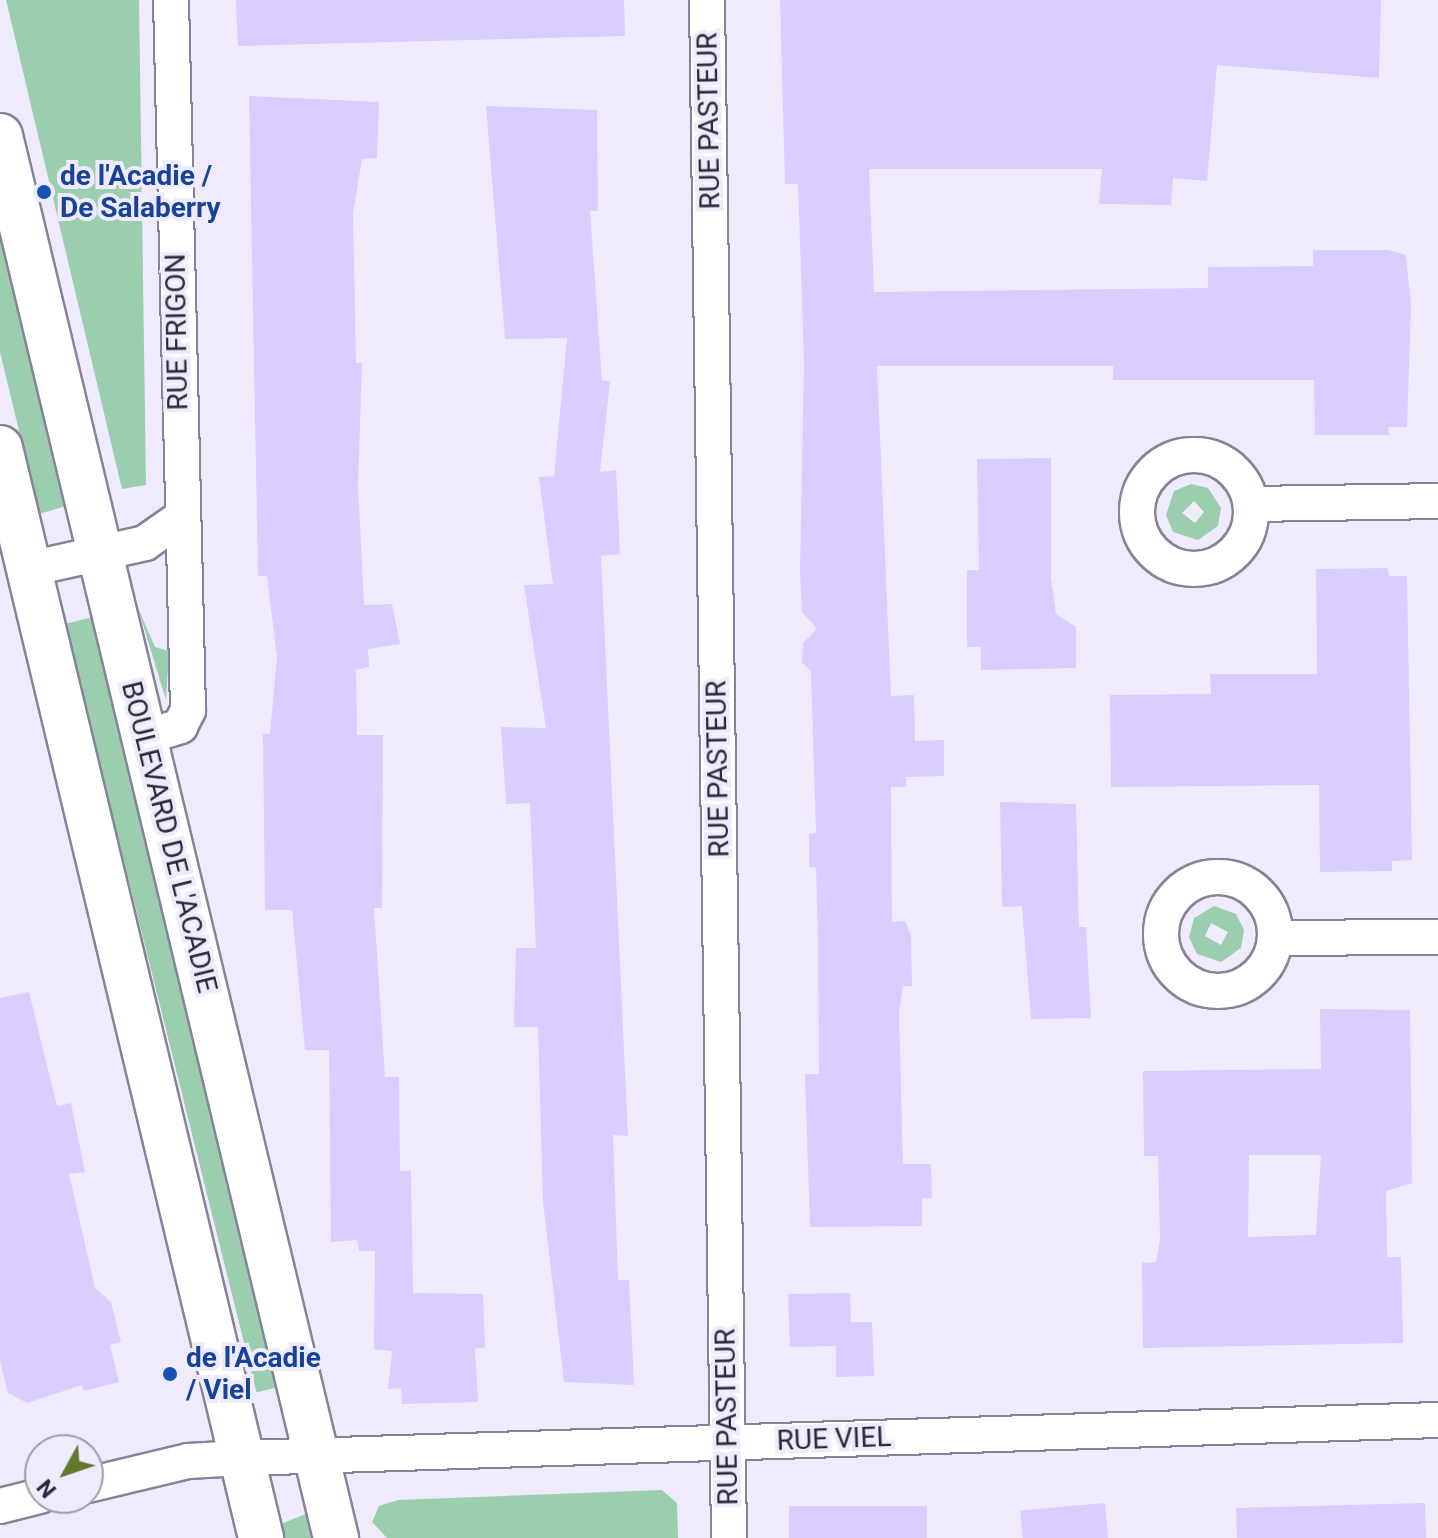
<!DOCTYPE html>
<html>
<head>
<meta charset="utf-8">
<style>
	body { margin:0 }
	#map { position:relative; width:1438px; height:1538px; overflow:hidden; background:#efebfd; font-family:Roboto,sans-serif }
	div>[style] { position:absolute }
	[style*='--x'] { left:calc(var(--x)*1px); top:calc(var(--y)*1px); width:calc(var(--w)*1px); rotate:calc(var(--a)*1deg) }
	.green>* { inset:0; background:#9aceae; transform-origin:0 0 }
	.building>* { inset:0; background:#dbcdff; transform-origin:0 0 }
	.roads { filter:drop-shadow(2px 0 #878297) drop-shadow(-2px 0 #878297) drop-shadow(0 2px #878297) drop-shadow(0 -2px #878297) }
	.street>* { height:34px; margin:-17px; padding:0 17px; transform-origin:17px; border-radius:17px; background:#fff }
	.street>.ring { margin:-17px; padding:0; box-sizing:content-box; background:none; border:34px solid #fff; border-radius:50% }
	.secondary>* { height:44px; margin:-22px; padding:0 22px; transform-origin:22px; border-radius:22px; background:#fff }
	.dots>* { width:22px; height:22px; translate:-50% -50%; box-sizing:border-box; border:4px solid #efebfd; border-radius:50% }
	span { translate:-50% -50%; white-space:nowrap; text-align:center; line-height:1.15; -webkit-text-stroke:8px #efebfd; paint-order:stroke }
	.street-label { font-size:28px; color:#2a2830 }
	.transit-label { font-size:28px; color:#164399; font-weight:700 }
	.left { translate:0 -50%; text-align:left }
	.north { position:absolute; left:24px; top:1434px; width:80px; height:80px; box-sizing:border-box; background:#efebfd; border:2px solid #a09dab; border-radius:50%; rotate:230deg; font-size:22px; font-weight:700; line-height:32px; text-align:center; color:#2a2830 }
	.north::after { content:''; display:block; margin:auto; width:28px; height:36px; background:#607a2d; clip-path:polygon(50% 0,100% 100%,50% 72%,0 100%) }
</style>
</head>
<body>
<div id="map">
	<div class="green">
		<i style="clip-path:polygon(6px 0,139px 0,146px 485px,122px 489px)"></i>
		<i style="clip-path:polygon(0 229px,66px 506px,39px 514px,0 352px)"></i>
		<i style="clip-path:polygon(evenodd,1191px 484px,1208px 488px,1221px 508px,1218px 526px,1198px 540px,1173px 532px,1166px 515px,1174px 491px,1191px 484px,1194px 501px,1204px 512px,1195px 523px,1182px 513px,1194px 501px)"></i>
		<i style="clip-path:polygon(138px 608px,155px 647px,169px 651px,166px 700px)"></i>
		<i style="left:93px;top:617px;width:792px;height:29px;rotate:76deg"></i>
		<i style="clip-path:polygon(evenodd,1214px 906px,1236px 914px,1244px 930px,1241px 948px,1221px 962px,1197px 954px,1189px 937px,1194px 918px,1214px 906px,1211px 923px,1228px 932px,1221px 945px,1205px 936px,1211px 923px)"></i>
		<i style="clip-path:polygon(662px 1490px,677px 1503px,678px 1538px,387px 1538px,372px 1522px,379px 1506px,398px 1500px)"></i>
		<i style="clip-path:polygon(308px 1513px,314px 1538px,284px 1538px,281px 1524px)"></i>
	</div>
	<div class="building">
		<i style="clip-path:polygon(236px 0,624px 0,625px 36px,238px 46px)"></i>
		<i style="clip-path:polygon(780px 0,1381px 0,1379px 78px,1217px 65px,1207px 181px,1173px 178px,1171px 205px,1099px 204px,1102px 169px,869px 169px,874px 292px,1208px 288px,1208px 267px,1313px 266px,1313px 250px,1388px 250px,1406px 255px,1411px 305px,1407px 427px,1388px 427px,1389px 435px,1315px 435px,1314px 380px,1113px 380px,1113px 366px,877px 366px,891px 696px,914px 695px,915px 741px,944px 740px,944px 776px,906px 777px,906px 787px,891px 787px,892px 922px,905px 921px,911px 936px,912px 986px,903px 986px,899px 1013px,903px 1164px,931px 1164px,932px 1198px,922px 1198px,922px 1226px,810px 1227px,805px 1074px,819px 1074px,818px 942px,816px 868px,809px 867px,809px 834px,816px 833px,811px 672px,802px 662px,803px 643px,817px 629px,802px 612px,800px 573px,804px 362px,798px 184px,785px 184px)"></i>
		<i style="clip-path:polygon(249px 96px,379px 102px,377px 158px,362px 159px,353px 213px,356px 363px,362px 363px,358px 485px,364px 605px,392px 604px,400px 644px,368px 649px,369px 667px,356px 670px,357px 735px,383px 735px,382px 908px,374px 908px,385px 1077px,399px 1077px,400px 1171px,411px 1171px,413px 1293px,483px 1294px,485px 1348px,475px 1348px,478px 1402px,402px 1404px,401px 1388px,388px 1389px,392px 1351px,374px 1349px,375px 1251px,359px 1251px,357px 1240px,331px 1242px,329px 1050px,305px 1050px,292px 910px,265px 910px,263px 734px,270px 734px,277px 657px,267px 576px,258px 576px)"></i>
		<i style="clip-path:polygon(486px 106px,597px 110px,598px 211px,590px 211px,602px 381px,610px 381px,600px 472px,616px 470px,620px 554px,601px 556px,628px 1136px,613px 1135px,618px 1280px,629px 1280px,634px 1385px,564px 1382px,543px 1202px,538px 1027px,514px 1027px,516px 948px,536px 948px,530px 803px,506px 804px,501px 727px,546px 728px,524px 585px,553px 584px,539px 477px,554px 476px,567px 338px,505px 339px)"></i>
		<i style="clip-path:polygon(1051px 458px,1051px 577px,1056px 614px,1076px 627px,1076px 668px,981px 670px,981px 647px,967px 647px,967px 570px,979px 570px,977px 459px)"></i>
		<i style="clip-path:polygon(1388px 568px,1389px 576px,1407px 576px,1412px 860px,1392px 861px,1392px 871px,1320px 872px,1319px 785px,1111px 787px,1110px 695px,1211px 694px,1210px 674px,1317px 674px,1316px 569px)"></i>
		<i style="clip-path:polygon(1000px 802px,1076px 804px,1079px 927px,1086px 927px,1091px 1018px,1031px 1019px,1022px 906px,1002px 907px)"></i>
		<i style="clip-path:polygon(29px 992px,57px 1106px,71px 1103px,85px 1172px,69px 1174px,95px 1288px,111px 1302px,121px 1342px,110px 1345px,119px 1382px,84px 1391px,82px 1385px,27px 1403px,8px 1393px,0 1361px,0 998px)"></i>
		<i style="clip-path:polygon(evenodd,1320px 1009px,1410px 1010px,1412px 1183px,1386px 1191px,1387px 1257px,1401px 1257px,1403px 1343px,1143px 1348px,1142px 1263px,1156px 1262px,1160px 1240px,1158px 1156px,1144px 1156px,1143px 1071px,1321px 1069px,1320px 1009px,1249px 1155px,1321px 1155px,1316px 1235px,1248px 1237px,1249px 1155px)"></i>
		<i style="clip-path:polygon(850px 1293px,851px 1322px,872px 1322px,874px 1376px,836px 1377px,836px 1346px,790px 1347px,788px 1294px)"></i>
		<i style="left:1105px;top:1503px;width:35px;height:85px;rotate:85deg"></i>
		<i style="clip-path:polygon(1425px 1503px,1426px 1538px,1237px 1538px,1236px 1508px)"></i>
		<i style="left:789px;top:1506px;width:138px;height:32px"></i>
	</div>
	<div class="roads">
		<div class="street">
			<i style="--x:707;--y:0;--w:1538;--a:89.18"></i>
			<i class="ring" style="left:1137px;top:455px;width:80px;height:80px"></i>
			<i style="--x:1251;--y:504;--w:187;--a:-0.9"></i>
			<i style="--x:29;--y:569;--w:119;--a:-12.6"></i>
			<i style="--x:145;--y:543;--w:42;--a:-35.2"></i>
			<i style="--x:145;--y:737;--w:37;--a:-17"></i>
			<i style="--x:180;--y:726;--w:18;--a:-63"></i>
			<i style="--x:188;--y:710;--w:710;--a:-91.37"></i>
			<i class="ring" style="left:1161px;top:877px;width:80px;height:80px"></i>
			<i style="--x:1275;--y:938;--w:163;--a:-0.4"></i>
			<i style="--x:88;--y:1485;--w:103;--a:-13.5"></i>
			<i style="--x:188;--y:1461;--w:54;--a:-3.2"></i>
			<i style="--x:242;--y:1458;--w:1197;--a:-1.82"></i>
			<i style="--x:0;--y:1506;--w:41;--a:-14"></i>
		</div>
		<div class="secondary">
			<i style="--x:0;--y:136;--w:1442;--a:76.52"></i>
			<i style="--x:0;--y:448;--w:1121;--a:76.53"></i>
		</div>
	</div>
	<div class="dots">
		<i style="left:44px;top:192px;background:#1a4fb4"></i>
		<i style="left:170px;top:1374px;background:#1a4fb4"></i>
	</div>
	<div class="street-label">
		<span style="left:709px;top:121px;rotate:-91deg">RUE PASTEUR</span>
		<span style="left:177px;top:332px;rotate:-91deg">RUE FRIGON</span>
		<span style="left:718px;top:769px;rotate:-91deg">RUE PASTEUR</span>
		<span style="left:169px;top:837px;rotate:76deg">BOULEVARD DE L'ACADIE</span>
		<span style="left:727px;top:1417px;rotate:-91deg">RUE PASTEUR</span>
		<span style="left:834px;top:1439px;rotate:-2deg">RUE VIEL</span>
	</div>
	<div class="transit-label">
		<span class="left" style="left:60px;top:192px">de l'Acadie /<br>De Salaberry</span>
		<span class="left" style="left:186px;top:1374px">de l'Acadie<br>/ Viel</span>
	</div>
	<div class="north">N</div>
</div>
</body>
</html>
